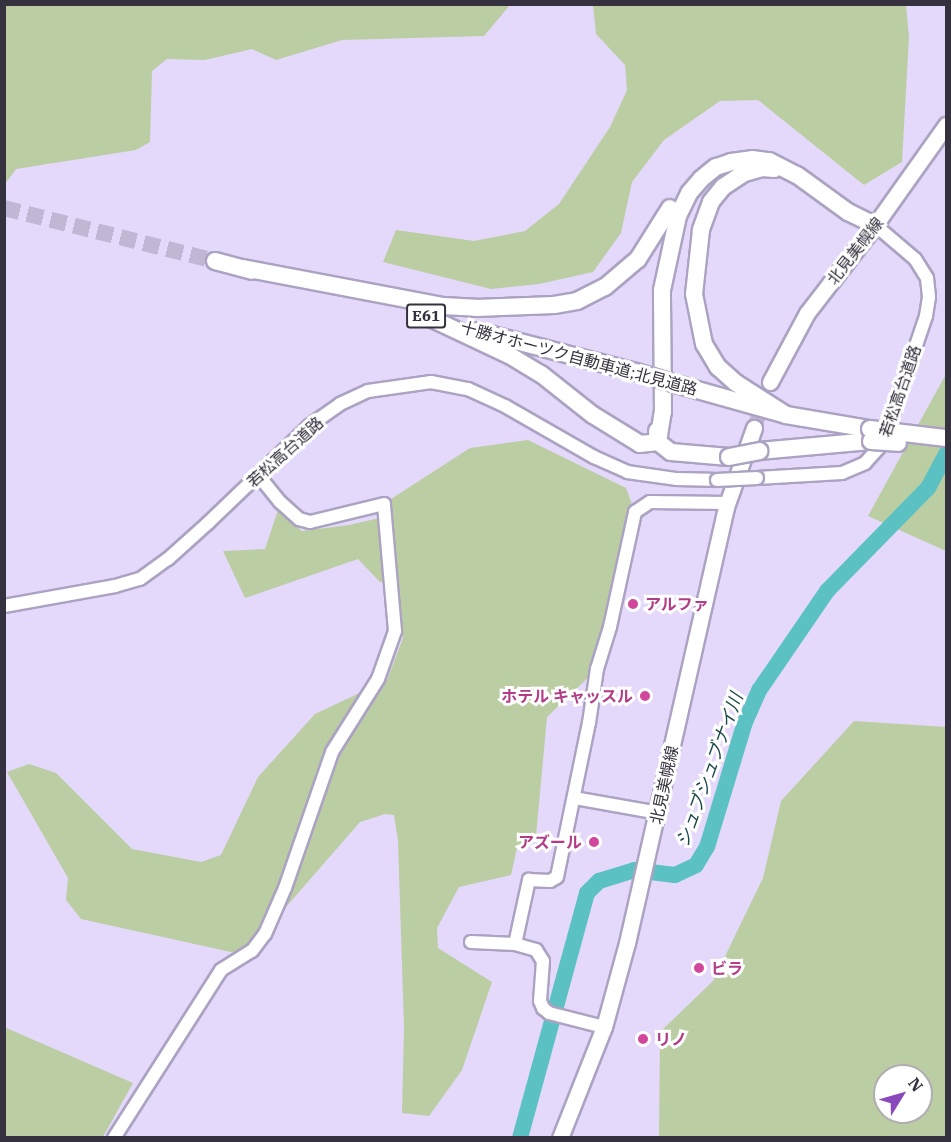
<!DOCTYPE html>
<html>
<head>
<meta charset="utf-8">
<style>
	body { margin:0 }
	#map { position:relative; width:951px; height:1142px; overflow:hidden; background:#e4d9fb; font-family:"IBM Plex Serif","Noto Sans JP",serif }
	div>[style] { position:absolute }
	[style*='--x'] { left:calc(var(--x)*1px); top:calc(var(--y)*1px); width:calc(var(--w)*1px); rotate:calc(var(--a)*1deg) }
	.green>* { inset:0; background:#bbcda2 }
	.river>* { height:16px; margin:-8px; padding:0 8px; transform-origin:8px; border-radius:8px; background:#5bc1c3 }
	.major-tunnel>* { height:15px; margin-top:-7.5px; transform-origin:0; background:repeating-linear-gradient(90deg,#c1b7d5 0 15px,transparent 0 23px) }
	.highway-tunnel>* { height:16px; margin-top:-8px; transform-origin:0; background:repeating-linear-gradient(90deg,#c1b7d5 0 16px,transparent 0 24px) }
	.roads { filter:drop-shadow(2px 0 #aca2c2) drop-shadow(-2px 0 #aca2c2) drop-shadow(0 2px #aca2c2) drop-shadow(0 -2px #aca2c2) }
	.minor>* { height:12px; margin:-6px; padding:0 6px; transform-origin:6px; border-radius:6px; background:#fff }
	.major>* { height:15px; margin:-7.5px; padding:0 7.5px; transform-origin:7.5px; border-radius:7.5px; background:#fff }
	.highway>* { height:16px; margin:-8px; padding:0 8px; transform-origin:8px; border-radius:8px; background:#fff }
	.bridges { filter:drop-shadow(2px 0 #aca2c2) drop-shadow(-2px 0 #aca2c2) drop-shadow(0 2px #aca2c2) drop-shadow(0 -2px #aca2c2) }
	.minor-bridge>* { height:12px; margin:-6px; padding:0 6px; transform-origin:6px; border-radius:6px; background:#fff }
	.highway-bridge>* { height:16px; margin:-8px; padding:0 8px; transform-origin:8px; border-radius:8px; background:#fff }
	.dots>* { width:16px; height:16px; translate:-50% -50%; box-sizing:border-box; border:3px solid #fff; border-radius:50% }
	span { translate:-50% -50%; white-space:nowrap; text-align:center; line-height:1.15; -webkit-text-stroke:6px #fff; paint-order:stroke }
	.shield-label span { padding:2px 4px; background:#fff; border:2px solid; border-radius:4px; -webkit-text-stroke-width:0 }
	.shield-label { font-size:15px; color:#36313e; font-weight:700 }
	.street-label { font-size:16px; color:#36313e }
	.hotel-label { font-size:16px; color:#b23c85; font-weight:700 }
	.left { translate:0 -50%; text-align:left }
	.right { translate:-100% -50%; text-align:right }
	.water-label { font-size:18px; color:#1a4849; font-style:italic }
	.frame { position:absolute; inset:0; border:6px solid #36313e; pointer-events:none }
	.north { position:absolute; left:873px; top:1064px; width:60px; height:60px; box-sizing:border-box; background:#fff; border:2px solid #afadb2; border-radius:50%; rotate:53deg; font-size:16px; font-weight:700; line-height:24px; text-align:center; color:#36313e }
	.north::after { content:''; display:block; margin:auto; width:21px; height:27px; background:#8a48bd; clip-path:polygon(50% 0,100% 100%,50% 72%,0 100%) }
</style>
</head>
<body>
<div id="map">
	<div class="green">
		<i style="clip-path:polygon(5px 4px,510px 4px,510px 5px,484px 36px,342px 40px,276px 60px,252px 49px,205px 60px,167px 59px,152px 71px,150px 142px,136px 150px,16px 169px,5px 184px)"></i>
		<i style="clip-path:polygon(593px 5px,906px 5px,909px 37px,902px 162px,864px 185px,758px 100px,720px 101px,664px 140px,632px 182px,621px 233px,593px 272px,539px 284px,491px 289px,383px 262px,396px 230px,474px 241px,525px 231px,559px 204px,610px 127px,627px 90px,625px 65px,596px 34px)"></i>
		<i style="clip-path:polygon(946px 374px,946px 551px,868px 516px)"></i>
		<i style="clip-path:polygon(528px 440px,626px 488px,635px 512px,597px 669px,547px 717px,536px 836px,517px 848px,511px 875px,459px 887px,437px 928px,438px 948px,492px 982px,462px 1070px,429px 1116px,402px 1113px,404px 1026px,398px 841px,394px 815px,385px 814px,360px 822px,259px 938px,240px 954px,81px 919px,66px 900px,68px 878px,7px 772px,29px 764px,56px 773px,132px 849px,201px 862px,221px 855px,258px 777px,315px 714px,387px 680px,403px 638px,394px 576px,380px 582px,358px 559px,245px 598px,223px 551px,265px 549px,278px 510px,302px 531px,349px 525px,388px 516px,391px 499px,470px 448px)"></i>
		<i style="clip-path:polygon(evenodd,854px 721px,946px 727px,946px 1137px,659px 1137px,660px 1032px,713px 981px,763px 878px,781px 801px,854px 721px,885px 1076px,921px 1076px,921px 1112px,885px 1112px,885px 1076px)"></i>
		<i style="clip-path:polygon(4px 1027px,133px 1083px,103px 1137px,5px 1137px)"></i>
	</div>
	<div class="river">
		<i style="--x:520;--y:1138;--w:254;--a:-74.7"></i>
		<i style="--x:587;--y:893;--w:17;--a:-45"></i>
		<i style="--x:599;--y:881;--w:37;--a:-17"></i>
		<i style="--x:634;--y:870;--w:41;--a:7"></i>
		<i style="--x:675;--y:875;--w:23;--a:-25"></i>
		<i style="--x:696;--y:865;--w:21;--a:-59"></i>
		<i style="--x:707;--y:847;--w:131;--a:-73.1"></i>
		<i style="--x:745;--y:722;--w:36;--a:-66"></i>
		<i style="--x:760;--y:689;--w:119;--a:-55.6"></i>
		<i style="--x:827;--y:591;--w:144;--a:-45.6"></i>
		<i style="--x:928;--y:488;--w:38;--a:-62"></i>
	</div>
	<div class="major-tunnel">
		<i style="--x:754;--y:428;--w:49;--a:-70.8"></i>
	</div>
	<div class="highway-tunnel">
		<i style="--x:4;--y:208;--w:218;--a:14.1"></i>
	</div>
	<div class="roads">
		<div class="minor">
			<i style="--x:757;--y:478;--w:85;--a:-3.4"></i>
			<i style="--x:842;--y:473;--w:25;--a:-23"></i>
			<i style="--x:865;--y:463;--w:27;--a:-48"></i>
			<i style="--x:883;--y:443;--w:134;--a:-71.3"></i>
			<i style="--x:926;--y:316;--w:19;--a:-81"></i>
			<i style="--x:929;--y:297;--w:19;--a:-96"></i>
			<i style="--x:927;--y:278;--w:22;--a:-122"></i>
			<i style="--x:915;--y:259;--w:52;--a:-139.6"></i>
			<i style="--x:4;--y:606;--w:113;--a:-10.2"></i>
			<i style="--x:115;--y:586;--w:26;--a:-16"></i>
			<i style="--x:140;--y:579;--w:34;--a:-36"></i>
			<i style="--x:168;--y:559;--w:54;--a:-42"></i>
			<i style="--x:208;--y:523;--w:140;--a:-43.8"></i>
			<i style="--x:309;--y:426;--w:38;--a:-35"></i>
			<i style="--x:340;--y:404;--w:31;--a:-25"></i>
			<i style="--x:368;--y:391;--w:64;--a:-8.1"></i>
			<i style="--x:431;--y:382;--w:38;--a:11"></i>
			<i style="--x:468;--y:389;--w:41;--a:24.7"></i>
			<i style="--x:505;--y:406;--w:103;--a:29.8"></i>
			<i style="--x:594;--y:457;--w:36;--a:24"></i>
			<i style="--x:627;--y:472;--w:49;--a:8.1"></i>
			<i style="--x:676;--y:479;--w:41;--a:1.4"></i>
			<i style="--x:574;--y:798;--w:86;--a:10"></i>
			<i style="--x:471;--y:942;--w:44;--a:2.6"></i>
			<i style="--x:515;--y:944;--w:22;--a:16"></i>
			<i style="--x:536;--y:950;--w:13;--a:58"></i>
			<i style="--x:543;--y:961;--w:40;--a:94.3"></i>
			<i style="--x:540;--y:1001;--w:8;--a:67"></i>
			<i style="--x:543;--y:1008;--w:8;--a:40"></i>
			<i style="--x:549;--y:1013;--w:57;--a:14.3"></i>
			<i style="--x:515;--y:944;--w:66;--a:-77.7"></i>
			<i style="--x:529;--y:880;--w:21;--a:3"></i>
			<i style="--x:550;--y:881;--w:8;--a:-30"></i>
			<i style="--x:557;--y:877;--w:157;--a:-78.3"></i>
			<i style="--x:589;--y:723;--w:55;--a:-81.6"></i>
			<i style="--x:597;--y:669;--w:44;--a:-72.8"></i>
			<i style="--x:610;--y:627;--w:118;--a:-77.7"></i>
			<i style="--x:635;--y:512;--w:18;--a:-34"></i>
			<i style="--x:650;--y:502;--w:77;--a:0.7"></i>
			<i style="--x:114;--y:1138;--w:199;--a:-57.5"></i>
			<i style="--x:221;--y:970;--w:36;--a:-32"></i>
			<i style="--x:252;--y:951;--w:21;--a:-53"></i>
			<i style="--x:265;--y:934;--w:50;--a:-66.5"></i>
			<i style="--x:285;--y:888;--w:144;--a:-70.9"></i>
			<i style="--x:332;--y:752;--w:86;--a:-57.8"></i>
			<i style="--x:378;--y:679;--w:51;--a:-70.5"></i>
			<i style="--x:395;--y:631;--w:127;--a:-95"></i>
			<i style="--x:384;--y:504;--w:76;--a:166.3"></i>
			<i style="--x:310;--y:522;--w:11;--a:-165"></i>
			<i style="--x:299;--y:519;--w:25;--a:-138"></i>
			<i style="--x:280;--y:502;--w:35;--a:-129"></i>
		</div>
		<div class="major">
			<i style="--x:770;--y:382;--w:78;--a:-61.8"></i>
			<i style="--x:807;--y:313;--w:111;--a:-52.3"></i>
			<i style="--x:875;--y:225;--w:123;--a:-54.6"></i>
			<i style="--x:560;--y:1138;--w:119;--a:-68.4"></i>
			<i style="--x:604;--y:1027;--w:87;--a:-74.7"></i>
			<i style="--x:627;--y:943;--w:447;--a:-77.2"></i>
			<i style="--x:726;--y:507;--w:84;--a:-70.5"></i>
		</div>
		<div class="highway">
			<i style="--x:774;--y:169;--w:12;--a:-175"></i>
			<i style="--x:762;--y:168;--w:19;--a:164"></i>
			<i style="--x:744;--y:173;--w:25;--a:146"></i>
			<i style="--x:723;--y:187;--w:19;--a:129"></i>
			<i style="--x:711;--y:202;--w:30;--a:110"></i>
			<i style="--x:701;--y:230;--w:64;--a:96.2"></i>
			<i style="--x:694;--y:294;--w:51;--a:78.7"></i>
			<i style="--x:704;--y:344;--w:27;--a:59"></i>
			<i style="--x:718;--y:367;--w:24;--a:42"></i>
			<i style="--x:736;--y:383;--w:59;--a:32.6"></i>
			<i style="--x:215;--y:261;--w:38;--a:15"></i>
			<i style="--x:243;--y:268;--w:204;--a:10.8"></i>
			<i style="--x:443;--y:306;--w:33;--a:3"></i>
			<i style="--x:476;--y:308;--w:78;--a:-2.2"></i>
			<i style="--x:554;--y:305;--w:23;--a:-10"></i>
			<i style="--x:577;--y:301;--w:31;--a:-27"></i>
			<i style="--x:605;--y:287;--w:43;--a:-40.3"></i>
			<i style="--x:638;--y:259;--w:60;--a:-57.9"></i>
			<i style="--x:426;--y:316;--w:92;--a:25.2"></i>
			<i style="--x:509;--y:355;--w:37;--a:31"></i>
			<i style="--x:541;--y:374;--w:66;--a:38.3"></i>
			<i style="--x:593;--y:415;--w:55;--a:31.7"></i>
			<i style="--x:640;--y:444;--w:18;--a:-6"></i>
			<i style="--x:658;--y:442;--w:30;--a:-81"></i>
			<i style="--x:663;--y:412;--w:122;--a:-90.5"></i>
			<i style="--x:662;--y:290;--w:76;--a:-77.8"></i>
			<i style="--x:678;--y:216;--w:25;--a:-64"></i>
			<i style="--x:689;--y:193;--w:18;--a:-49"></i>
			<i style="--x:701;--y:179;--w:19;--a:-39"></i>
			<i style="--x:716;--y:167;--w:16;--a:-18"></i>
			<i style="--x:731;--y:162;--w:21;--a:-8"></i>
			<i style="--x:752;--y:159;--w:17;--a:7"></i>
			<i style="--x:769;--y:161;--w:31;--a:27"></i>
			<i style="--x:797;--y:175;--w:63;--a:36"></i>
			<i style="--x:848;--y:212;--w:30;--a:26"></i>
			<i style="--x:477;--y:331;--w:164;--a:14.5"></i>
			<i style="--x:676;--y:384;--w:114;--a:15.7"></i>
			<i style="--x:786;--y:415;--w:85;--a:9.5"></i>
			<i style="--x:657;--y:431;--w:11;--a:85"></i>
			<i style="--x:658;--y:442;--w:16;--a:38"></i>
			<i style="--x:671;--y:452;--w:58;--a:4.9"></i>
			<i style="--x:759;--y:451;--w:112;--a:-5.1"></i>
		</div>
	</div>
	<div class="bridges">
		<div class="minor-bridge">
			<i style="--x:717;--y:480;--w:40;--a:-2.9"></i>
		</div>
		<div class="highway-bridge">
			<i style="--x:636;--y:372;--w:42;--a:16.7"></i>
			<i style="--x:870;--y:429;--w:77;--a:6.8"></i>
			<i style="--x:871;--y:441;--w:27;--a:4"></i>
			<i style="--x:729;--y:457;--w:31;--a:-11"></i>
		</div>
	</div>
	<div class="dots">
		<i style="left:633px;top:604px;background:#d1479c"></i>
		<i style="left:645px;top:696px;background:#d1479c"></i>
		<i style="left:594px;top:842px;background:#d1479c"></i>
		<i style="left:699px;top:968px;background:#d1479c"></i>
		<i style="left:643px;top:1039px;background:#d1479c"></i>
	</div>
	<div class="shield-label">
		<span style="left:426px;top:316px">E61</span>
	</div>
	<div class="street-label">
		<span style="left:855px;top:251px;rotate:-52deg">北見美幌線</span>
		<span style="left:579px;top:358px;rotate:15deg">十勝オホーツク自動車道;北見道路</span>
		<span style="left:900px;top:391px;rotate:-71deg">若松高台道路</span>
		<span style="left:285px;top:452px;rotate:-42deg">若松高台道路</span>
		<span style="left:664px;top:785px;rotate:-78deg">北見美幌線</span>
	</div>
	<div class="hotel-label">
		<span class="left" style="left:645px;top:604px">アルファ</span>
		<span class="right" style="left:633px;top:696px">ホテル キャッスル</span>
		<span class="right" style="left:582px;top:842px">アズール</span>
		<span class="left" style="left:711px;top:968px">ビラ</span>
		<span class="left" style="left:655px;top:1039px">リノ</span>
	</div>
	<div class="water-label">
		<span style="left:710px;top:770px;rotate:-70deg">シュブシュブナイ川</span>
	</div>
	<div class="frame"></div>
	<div class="north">N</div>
</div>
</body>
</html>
